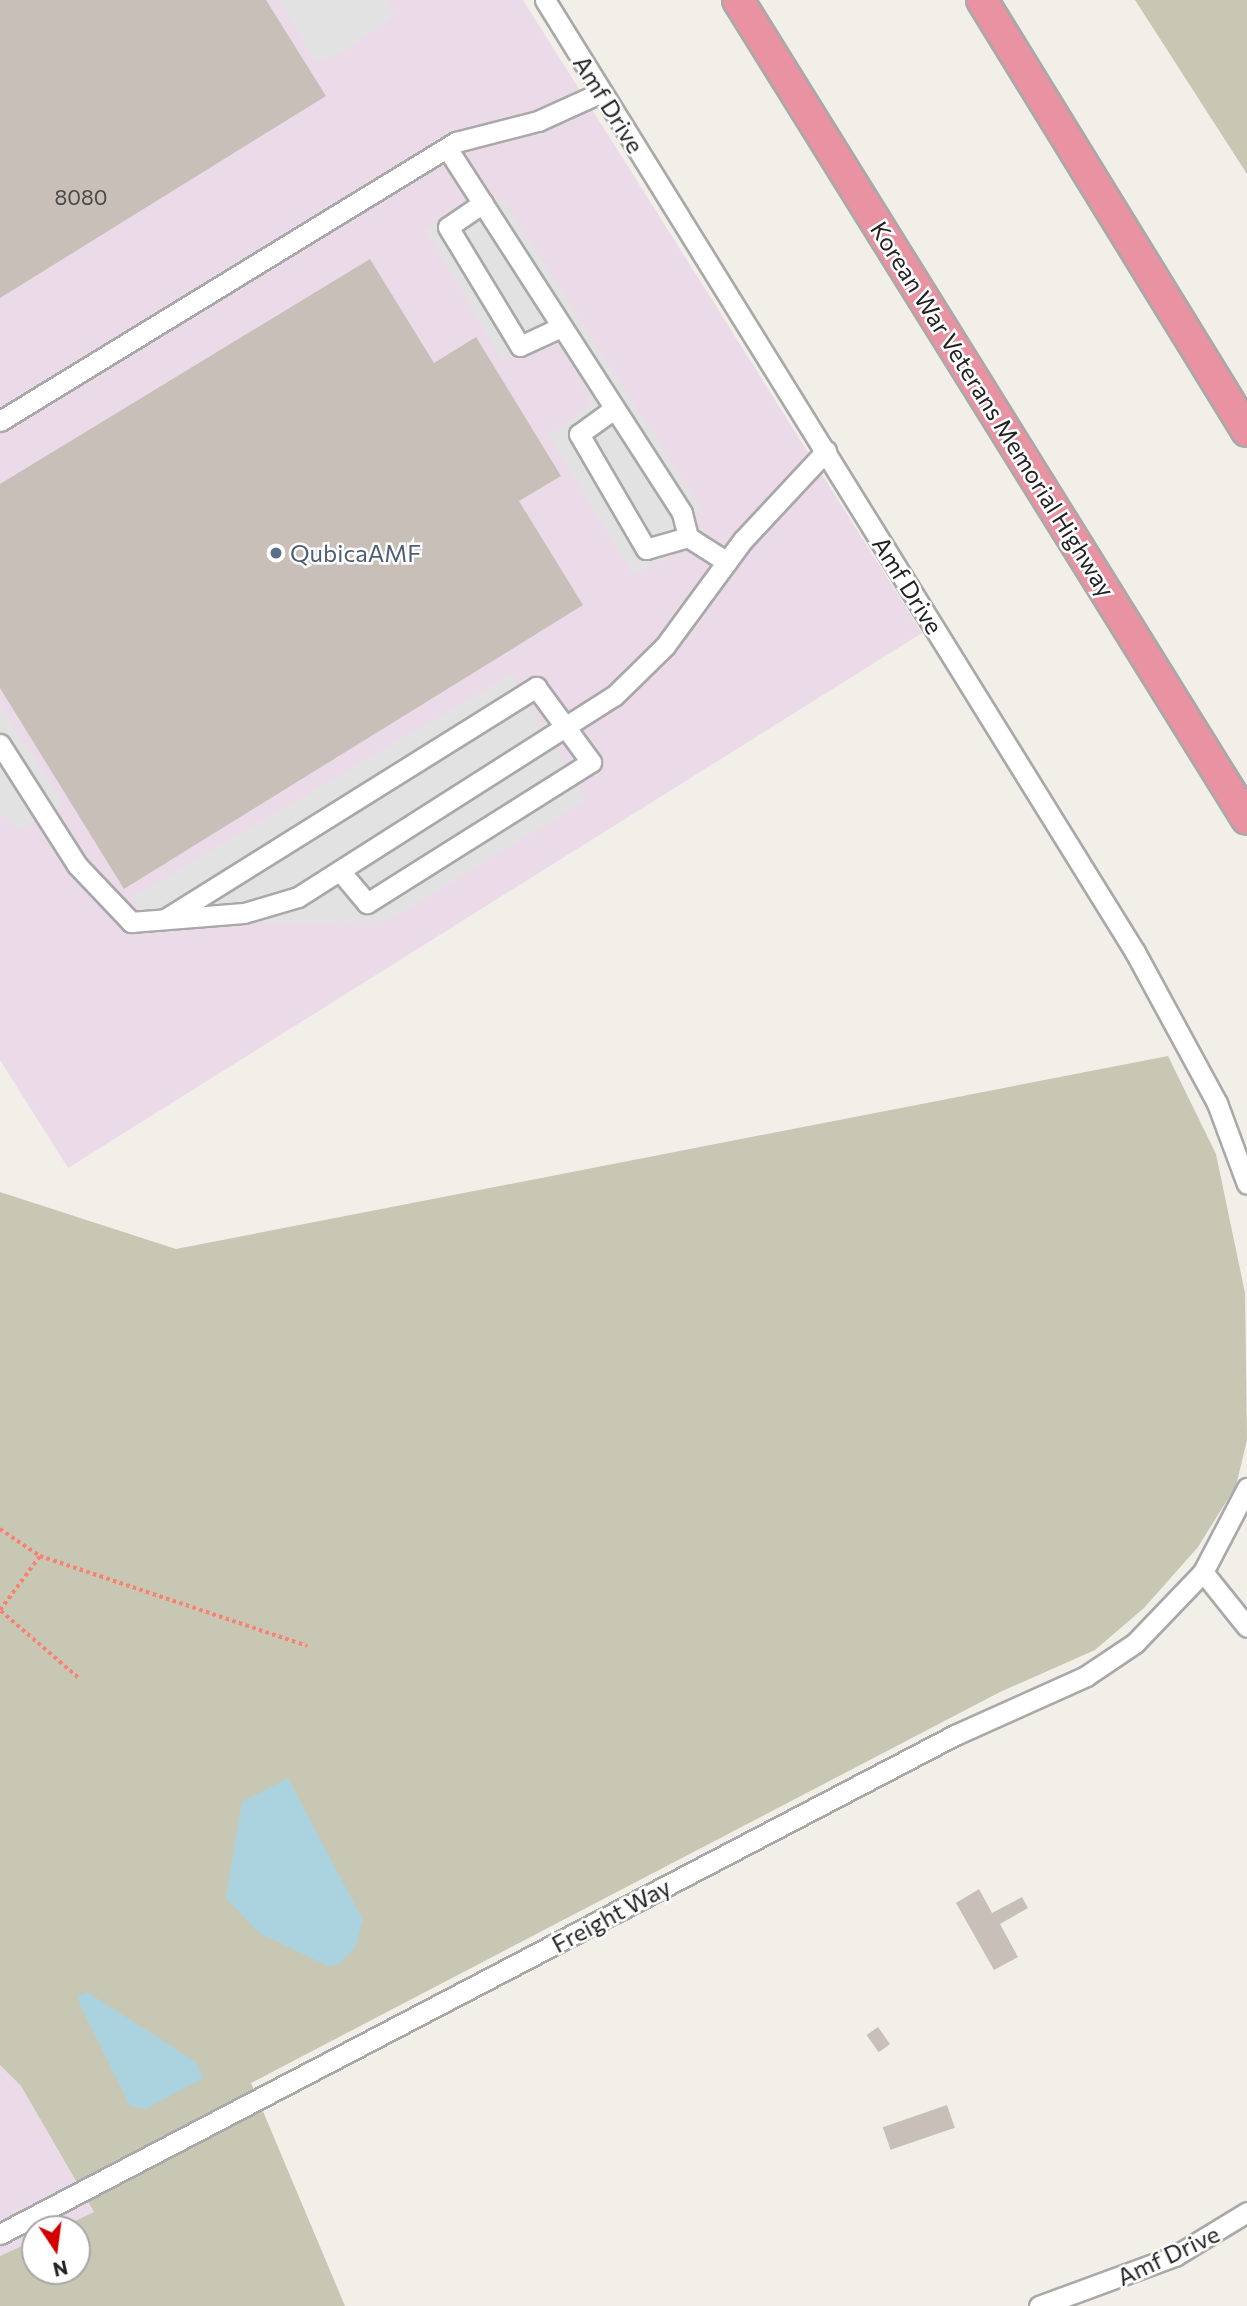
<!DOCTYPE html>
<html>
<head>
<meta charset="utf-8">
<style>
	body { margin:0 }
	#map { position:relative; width:1247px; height:2306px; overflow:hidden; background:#f2efe9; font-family:Commissioner,sans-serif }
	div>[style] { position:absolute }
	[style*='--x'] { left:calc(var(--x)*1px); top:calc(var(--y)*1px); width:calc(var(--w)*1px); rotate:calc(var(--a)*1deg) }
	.industrial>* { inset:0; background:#ebdbe8 }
	.construction>* { inset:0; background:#c7c7b4 }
	.parking>* { inset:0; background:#e2e2e2 }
	.water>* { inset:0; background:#aad3df }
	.building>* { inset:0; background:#c7bfb8; transform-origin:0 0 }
	.path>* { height:3.5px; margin-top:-1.75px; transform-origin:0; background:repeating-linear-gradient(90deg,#fa8072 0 3.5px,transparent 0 7px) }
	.roads { filter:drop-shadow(2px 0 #a9a9a9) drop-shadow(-2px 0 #a9a9a9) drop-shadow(0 2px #a9a9a9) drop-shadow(0 -2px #a9a9a9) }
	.minor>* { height:19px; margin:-9.5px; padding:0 9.5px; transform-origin:9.5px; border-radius:9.5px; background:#fff }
	.highway>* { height:30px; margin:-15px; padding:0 15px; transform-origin:15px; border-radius:15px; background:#e892a2 }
	.dots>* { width:19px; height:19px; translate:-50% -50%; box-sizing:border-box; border:4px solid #fff; border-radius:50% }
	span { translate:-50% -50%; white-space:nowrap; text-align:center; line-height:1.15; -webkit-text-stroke:5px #fff; paint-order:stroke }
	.number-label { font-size:21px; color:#4b4948 }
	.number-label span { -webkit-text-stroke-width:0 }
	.street-label { font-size:24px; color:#222 }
	.service-label { font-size:24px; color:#4e5e75 }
	.left { translate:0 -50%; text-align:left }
	.north { position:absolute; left:21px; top:2215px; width:70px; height:70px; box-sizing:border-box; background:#fff; border:2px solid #a7a7a7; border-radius:50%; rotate:167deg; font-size:19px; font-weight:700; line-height:28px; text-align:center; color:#222 }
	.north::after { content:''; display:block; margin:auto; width:24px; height:32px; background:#d40000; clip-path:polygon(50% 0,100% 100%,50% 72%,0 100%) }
</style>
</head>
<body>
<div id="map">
	<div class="industrial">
		<i style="clip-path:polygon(0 0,523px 0,922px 633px,68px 1168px,0 1060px)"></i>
		<i style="clip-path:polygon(0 2065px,21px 2086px,94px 2212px,58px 2229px,35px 2229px,35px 2240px,0 2256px)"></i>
	</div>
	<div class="construction">
		<i style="clip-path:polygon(1135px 0,1247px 0,1247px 174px)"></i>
		<i style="clip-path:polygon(1168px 1056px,1216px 1154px,1245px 1293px,1247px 1440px,1236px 1486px,1198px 1547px,1144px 1608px,1095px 1650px,1000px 1692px,251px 2083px,345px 2306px,0 2306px,0 2256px,35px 2240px,35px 2271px,77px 2271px,77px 2229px,58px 2229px,94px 2212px,21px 2086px,0 2065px,0 1192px,176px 1249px)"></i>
	</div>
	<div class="parking">
		<i style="clip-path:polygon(279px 0,385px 0,394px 15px,345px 51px,316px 61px)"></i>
		<i style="clip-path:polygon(503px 200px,700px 507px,683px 549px,633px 574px,549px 436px,592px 404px,559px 338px,502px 360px,425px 228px)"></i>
		<i style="clip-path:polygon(512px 674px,586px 800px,387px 921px,150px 924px,131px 898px)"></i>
		<i style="clip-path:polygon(0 705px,63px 803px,21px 830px,0 813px)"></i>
	</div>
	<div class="water">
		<i style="clip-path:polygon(288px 1778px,363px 1920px,355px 1948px,338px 1965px,328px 1966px,259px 1933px,226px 1898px,242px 1802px)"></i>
		<i style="clip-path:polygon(87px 1992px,196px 2062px,204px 2078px,145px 2109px,130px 2106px,80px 2005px,78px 1996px)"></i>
	</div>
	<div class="building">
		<i style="clip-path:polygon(0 0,266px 0,326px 96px,0 298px)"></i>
		<i style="clip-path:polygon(370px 259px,434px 363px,476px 337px,561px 476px,519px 501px,583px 605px,124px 889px,0 688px,0 484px)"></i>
		<i style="clip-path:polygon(979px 1889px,992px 1913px,1022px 1897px,1028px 1908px,1000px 1924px,1018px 1957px,994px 1970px,956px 1903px)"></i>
		<i style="left:878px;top:2027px;width:21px;height:14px;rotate:55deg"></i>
		<i style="left:947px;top:2105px;width:24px;height:68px;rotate:71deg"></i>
	</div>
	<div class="path">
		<i style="--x:0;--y:1529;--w:48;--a:34"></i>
		<i style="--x:40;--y:1556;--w:282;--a:18.6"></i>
		<i style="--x:0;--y:1610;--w:67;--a:-53.5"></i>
		<i style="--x:1;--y:1611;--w:104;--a:40.7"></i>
	</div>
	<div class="roads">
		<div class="minor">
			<i style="--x:545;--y:0;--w:1120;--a:58.21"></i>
			<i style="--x:1135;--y:952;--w:172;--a:61.5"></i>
			<i style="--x:1217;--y:1103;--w:86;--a:69.7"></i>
			<i style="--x:447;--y:148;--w:434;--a:57.2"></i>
			<i style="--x:682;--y:513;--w:25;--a:76"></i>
			<i style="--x:688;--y:537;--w:46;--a:32.7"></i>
			<i style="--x:483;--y:203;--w:42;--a:145.6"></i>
			<i style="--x:448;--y:227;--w:139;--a:58.8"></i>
			<i style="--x:520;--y:346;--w:45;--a:-24.9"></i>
			<i style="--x:611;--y:411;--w:39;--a:144"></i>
			<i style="--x:579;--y:434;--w:133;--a:59.8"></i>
			<i style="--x:646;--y:549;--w:44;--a:-15.9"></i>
			<i style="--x:0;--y:421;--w:535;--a:-31.46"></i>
			<i style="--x:456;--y:142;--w:85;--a:-14.4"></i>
			<i style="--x:538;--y:121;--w:70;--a:-24.4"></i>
			<i style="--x:0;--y:744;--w:143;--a:57.5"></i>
			<i style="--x:77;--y:865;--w:79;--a:46.5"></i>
			<i style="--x:131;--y:922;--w:113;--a:-4.6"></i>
			<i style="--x:244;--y:913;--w:56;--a:-16.5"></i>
			<i style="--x:298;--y:897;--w:375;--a:-32.5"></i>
			<i style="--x:614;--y:696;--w:71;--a:-44.4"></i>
			<i style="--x:665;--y:646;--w:132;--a:-53.7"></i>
			<i style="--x:743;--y:540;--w:122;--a:-47"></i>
			<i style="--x:165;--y:919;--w:438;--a:-32"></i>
			<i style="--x:536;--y:687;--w:93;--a:53.7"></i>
			<i style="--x:591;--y:762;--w:265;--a:147.8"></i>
			<i style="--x:367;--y:903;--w:42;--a:-130.2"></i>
			<i style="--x:1203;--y:1572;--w:70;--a:51.3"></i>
			<i style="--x:0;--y:2234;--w:1078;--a:-27.59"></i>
			<i style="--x:955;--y:1735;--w:144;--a:-24.2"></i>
			<i style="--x:1086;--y:1676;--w:59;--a:-34"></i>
			<i style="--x:1135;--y:1643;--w:98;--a:-46.2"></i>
			<i style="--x:1203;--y:1572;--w:95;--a:-62.4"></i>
			<i style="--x:1039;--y:2306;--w:145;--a:-20.2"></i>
			<i style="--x:1175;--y:2256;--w:84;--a:-31.4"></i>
		</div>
		<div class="highway">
			<i style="--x:738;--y:0;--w:964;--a:58.14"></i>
			<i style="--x:982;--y:0;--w:506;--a:58.41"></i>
		</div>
	</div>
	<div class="dots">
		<i style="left:276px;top:553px;background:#5c6f8a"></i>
	</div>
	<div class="number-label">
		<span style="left:81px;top:197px">8080</span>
	</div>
	<div class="street-label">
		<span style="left:609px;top:104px;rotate:58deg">Amf Drive</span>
		<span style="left:993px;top:409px;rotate:58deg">Korean War Veterans Memorial Highway</span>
		<span style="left:908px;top:585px;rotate:58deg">Amf Drive</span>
		<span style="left:611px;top:1915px;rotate:-28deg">Freight Way</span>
		<span style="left:1168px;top:2255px;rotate:-25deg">Amf Drive</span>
	</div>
	<div class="service-label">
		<span class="left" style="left:290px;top:553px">QubicaAMF</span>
	</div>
	<div class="north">N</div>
</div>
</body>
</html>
